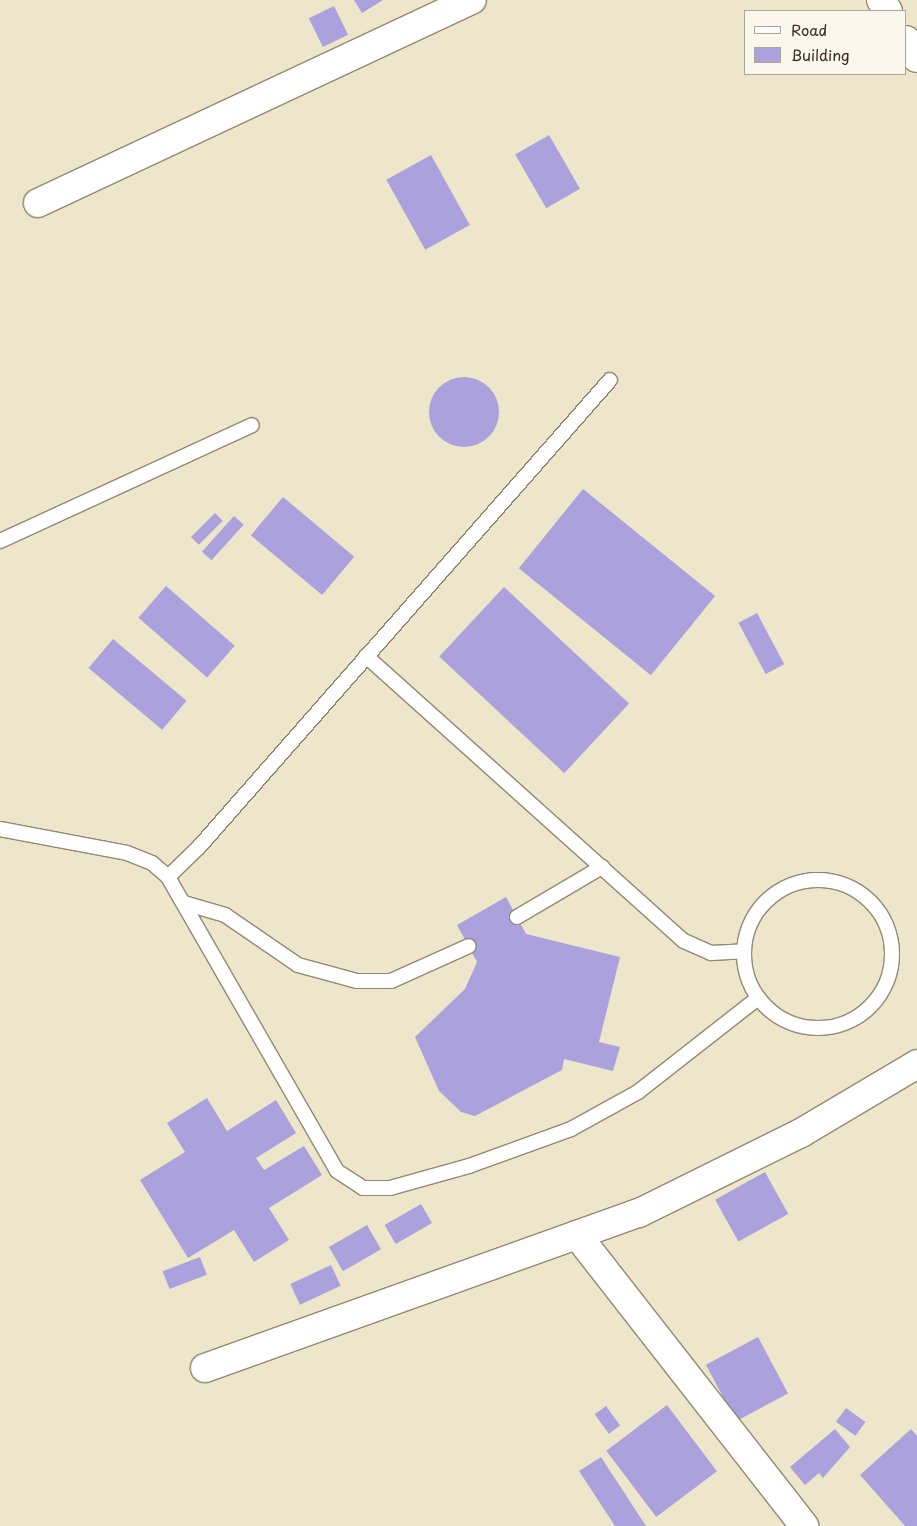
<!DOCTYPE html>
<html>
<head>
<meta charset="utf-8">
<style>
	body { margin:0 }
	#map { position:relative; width:917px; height:1526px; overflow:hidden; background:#ede6ca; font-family:"Playpen Sans",sans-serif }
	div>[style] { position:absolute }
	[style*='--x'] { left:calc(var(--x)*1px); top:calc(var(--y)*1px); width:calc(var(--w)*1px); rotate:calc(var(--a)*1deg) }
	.building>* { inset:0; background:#aba1dc; transform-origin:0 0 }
	.round { border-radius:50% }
	.roads { filter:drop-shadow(1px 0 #948874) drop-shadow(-1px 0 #948874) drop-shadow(0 1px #948874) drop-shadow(0 -1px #948874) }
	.lane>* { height:14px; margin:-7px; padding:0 7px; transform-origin:7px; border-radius:7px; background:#fff }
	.lane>.ring { margin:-7px; padding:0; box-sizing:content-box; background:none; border:14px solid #fff; border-radius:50% }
	.street>* { height:28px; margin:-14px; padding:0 14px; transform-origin:14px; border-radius:14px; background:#fff }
	.secondary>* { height:28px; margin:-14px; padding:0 14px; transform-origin:14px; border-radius:14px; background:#fff }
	span { translate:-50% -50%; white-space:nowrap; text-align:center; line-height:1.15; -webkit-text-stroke:5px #fbf7ec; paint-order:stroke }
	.legend { position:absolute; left:744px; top:10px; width:162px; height:65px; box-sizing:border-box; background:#fbf7ec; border:1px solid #aea59a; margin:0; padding:6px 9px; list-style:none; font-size:15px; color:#3b2a1e }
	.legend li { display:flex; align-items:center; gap:10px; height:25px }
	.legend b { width:25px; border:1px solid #aea59a }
</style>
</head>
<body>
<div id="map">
	<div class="building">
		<i style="clip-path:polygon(354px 0,383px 0,362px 13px)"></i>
		<i style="left:334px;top:6px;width:32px;height:28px;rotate:64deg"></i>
		<i style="left:549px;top:135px;width:62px;height:39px;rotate:60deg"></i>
		<i style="left:431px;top:155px;width:80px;height:51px;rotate:61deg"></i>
		<i class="round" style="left:429px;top:377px;width:70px;height:70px"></i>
		<i style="left:583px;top:489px;width:170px;height:102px;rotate:39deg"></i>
		<i style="left:283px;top:497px;width:93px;height:50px;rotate:40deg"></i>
		<i style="left:215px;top:513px;width:11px;height:34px;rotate:45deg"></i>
		<i style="left:234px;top:516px;width:13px;height:48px;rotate:42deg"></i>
		<i style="left:166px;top:586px;width:91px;height:42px;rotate:41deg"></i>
		<i style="left:504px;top:587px;width:171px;height:95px;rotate:43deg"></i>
		<i style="left:757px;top:613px;width:58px;height:21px;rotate:62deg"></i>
		<i style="left:113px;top:639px;width:96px;height:38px;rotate:40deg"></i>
		<i style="clip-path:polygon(506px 897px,526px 934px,620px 957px,599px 1042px,620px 1047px,613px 1071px,564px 1059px,562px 1070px,475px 1116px,461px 1112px,439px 1091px,415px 1037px,465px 989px,477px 962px,457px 925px)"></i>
		<i style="clip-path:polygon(207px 1098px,227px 1131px,276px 1100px,296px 1133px,256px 1158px,264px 1170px,304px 1146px,322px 1175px,269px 1208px,289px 1240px,254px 1262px,234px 1230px,188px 1258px,140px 1180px,185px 1152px,167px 1123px)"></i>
		<i style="left:765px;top:1172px;width:48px;height:57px;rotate:61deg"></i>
		<i style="left:421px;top:1204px;width:22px;height:42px;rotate:60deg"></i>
		<i style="left:367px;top:1225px;width:28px;height:44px;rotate:60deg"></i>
		<i style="left:200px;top:1257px;width:19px;height:40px;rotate:69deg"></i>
		<i style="left:331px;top:1265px;width:23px;height:45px;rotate:65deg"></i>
		<i style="left:758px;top:1337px;width:64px;height:59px;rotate:62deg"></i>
		<i style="left:667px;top:1405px;width:83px;height:76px;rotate:53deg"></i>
		<i style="left:606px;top:1406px;width:24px;height:14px;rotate:54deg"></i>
		<i style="left:846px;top:1408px;width:24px;height:17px;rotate:36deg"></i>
		<i style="clip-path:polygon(835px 1429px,850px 1447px,823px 1478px,819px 1473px,805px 1485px,790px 1467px)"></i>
		<i style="clip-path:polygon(911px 1429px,917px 1436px,917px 1526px,905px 1526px,860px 1475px)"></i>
		<i style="clip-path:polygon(601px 1457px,646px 1526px,615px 1526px,579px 1471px)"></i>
	</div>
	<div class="roads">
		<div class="lane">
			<i style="--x:0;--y:541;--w:277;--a:-24.7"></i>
			<i style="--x:366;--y:656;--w:427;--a:41.9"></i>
			<i style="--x:684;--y:941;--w:30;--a:24"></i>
			<i style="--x:711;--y:953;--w:33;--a:-3"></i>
			<i style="--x:0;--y:829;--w:129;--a:10.7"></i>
			<i style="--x:127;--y:853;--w:27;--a:22"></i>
			<i style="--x:152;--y:863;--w:21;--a:41"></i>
			<i style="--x:168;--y:877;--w:339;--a:60.1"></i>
			<i style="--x:337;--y:1171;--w:31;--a:33"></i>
			<i style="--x:363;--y:1188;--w:27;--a:0"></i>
			<i style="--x:390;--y:1188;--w:82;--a:-15.6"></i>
			<i style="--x:469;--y:1166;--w:109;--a:-19.9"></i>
			<i style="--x:571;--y:1129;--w:77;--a:-28.9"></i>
			<i style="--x:638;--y:1092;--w:152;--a:-38.1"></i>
			<i style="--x:168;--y:877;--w:43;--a:-44.1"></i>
			<i style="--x:199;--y:847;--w:622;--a:-48.65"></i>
			<i class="ring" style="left:744px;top:880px;width:134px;height:134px"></i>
			<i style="--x:184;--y:903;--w:43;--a:16.3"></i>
			<i style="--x:225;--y:915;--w:88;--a:34.4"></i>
			<i style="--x:298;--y:965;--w:61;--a:15.2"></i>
			<i style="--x:357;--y:981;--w:34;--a:0"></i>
			<i style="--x:391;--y:981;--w:85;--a:-24.2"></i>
			<i style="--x:517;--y:917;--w:99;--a:-30.5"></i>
		</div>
		<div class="street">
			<i style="--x:38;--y:203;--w:479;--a:-25.1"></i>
			<i style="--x:577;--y:1235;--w:369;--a:52"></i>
			<i style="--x:205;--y:1368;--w:461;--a:-19.7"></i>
			<i style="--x:639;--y:1213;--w:181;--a:-26.3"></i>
			<i style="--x:801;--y:1133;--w:135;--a:-30.7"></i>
		</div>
		<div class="secondary">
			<i style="--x:881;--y:0;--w:13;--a:58"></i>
			<i style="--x:906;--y:40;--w:21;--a:59"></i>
		</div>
	</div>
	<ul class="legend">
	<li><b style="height:6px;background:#fff"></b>Road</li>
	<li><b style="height:14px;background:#aba1dc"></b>Building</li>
	</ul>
</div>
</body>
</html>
